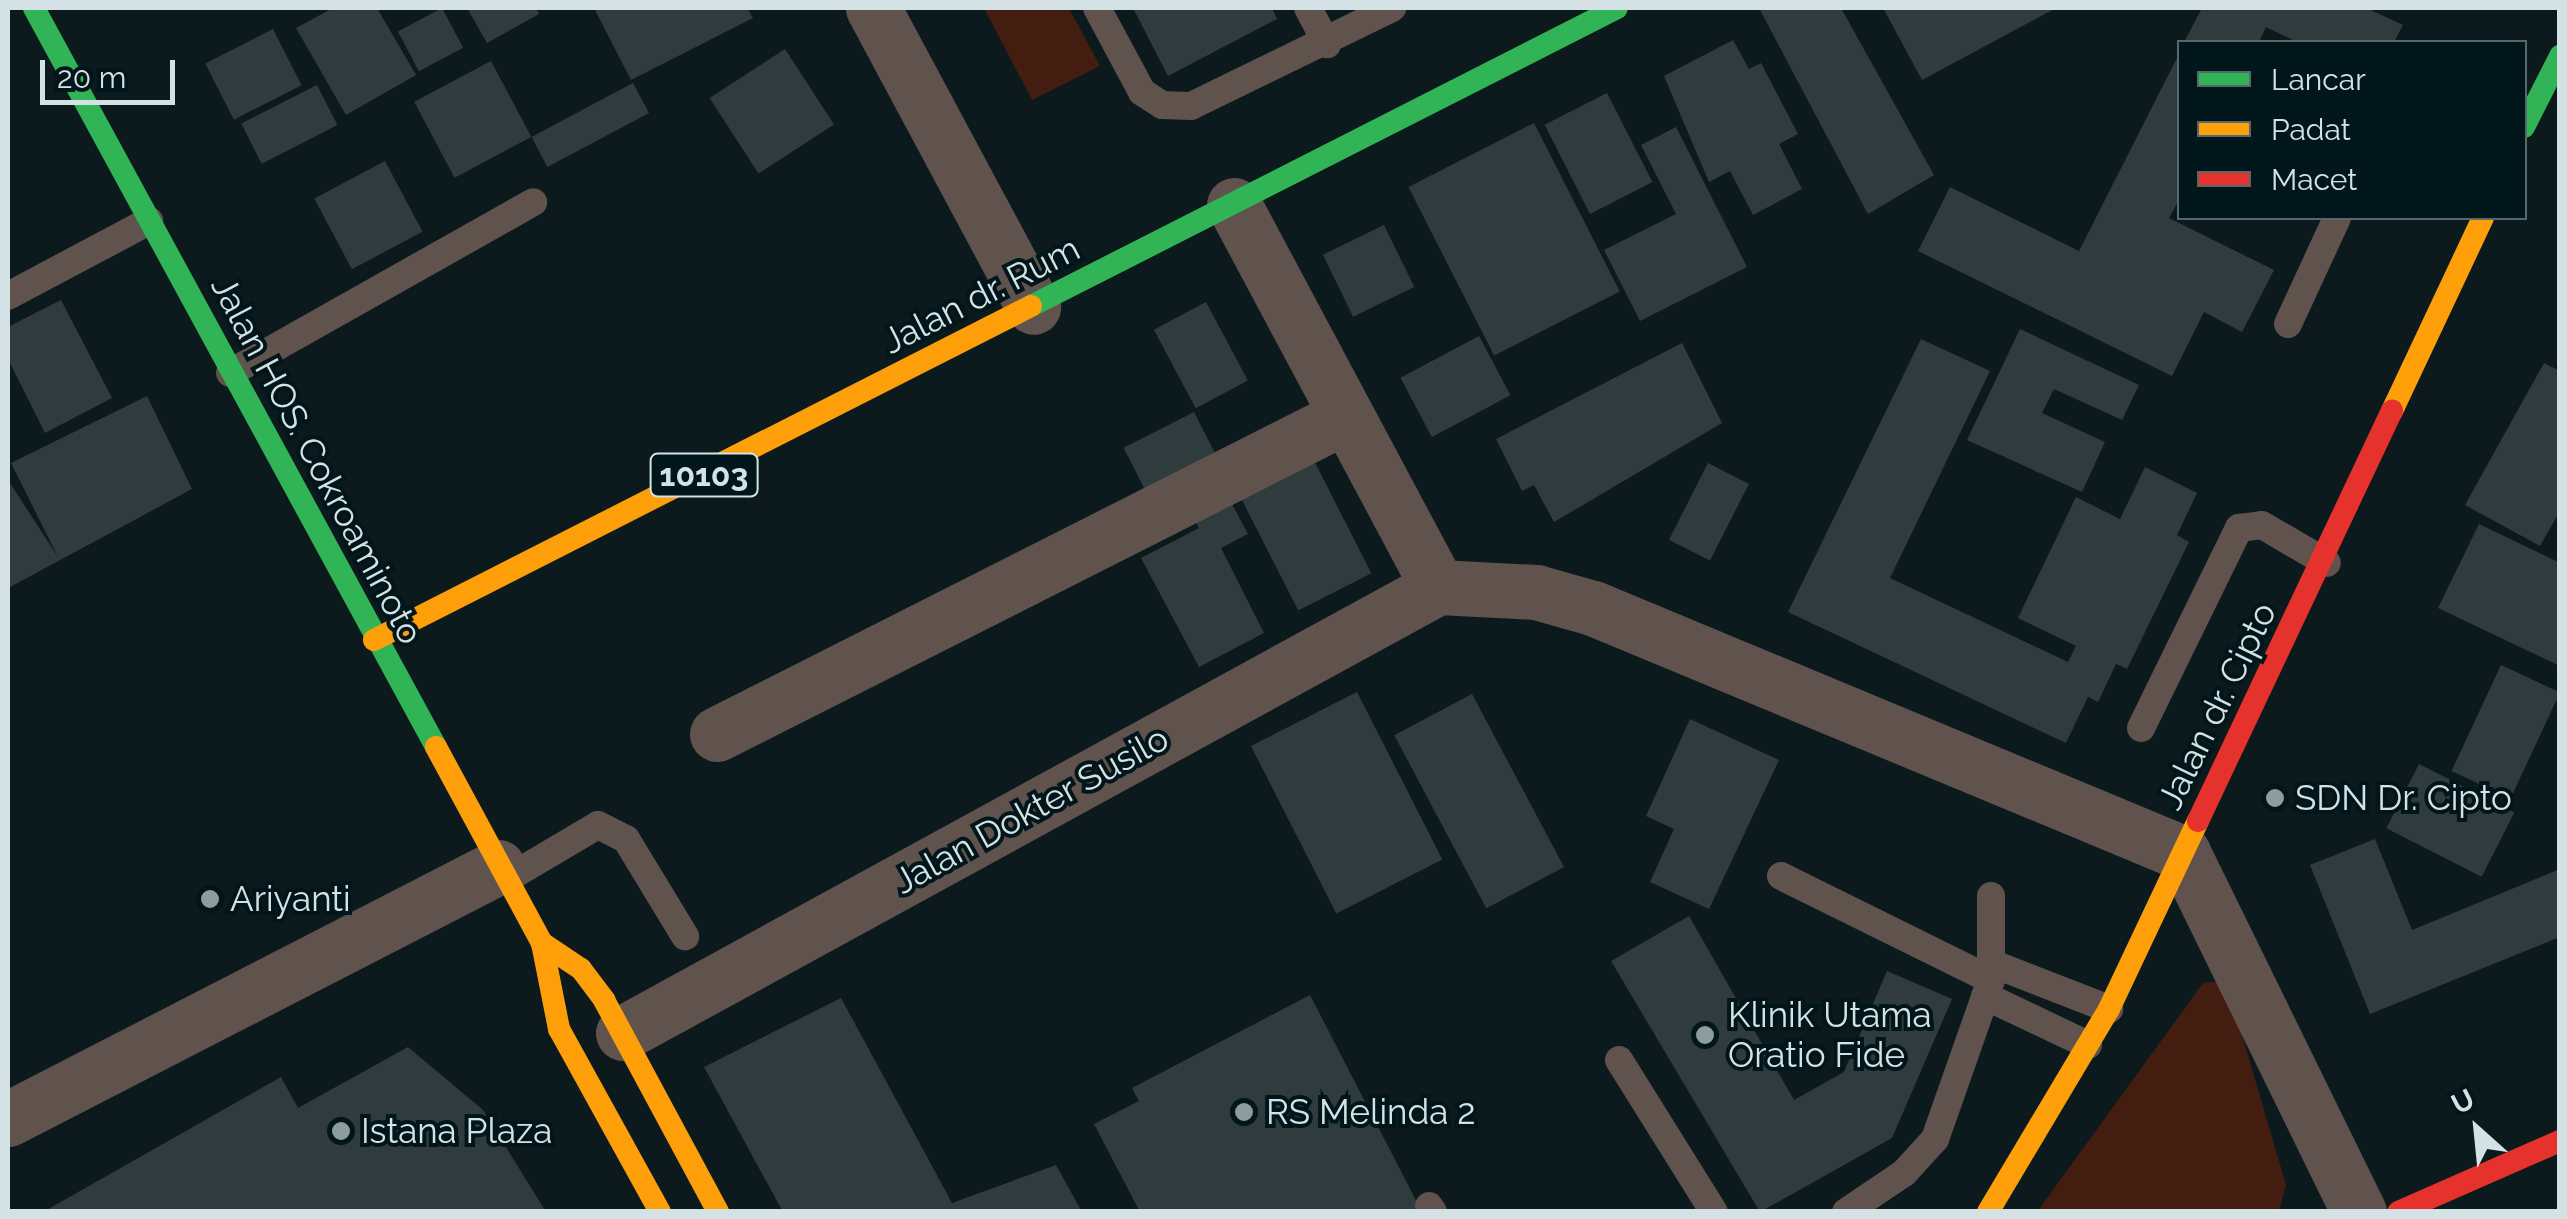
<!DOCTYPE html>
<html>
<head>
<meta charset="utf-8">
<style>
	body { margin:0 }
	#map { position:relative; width:2567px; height:1219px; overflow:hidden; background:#0d1a1d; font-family:Raleway,sans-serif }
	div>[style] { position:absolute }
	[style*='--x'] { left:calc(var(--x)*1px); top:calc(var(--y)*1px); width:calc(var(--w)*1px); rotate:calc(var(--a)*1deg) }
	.green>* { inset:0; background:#431d10 }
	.building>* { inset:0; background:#303b3d; transform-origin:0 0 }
	.lane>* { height:28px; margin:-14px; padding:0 14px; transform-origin:14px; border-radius:14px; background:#60524d }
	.street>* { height:55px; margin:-27.5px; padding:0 27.5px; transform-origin:27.5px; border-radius:27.5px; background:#60524d }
	.fast>* { height:22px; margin:-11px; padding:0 11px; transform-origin:11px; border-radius:11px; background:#30b455 }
	.slow>* { height:22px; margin:-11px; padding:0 11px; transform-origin:11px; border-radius:11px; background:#ff9f0a }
	.jam>* { height:22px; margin:-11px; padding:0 11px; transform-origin:11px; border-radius:11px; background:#e5322d }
	.dots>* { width:28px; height:28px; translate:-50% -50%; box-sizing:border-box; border:5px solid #00161a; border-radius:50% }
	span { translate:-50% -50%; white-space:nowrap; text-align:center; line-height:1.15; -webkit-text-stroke:8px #00161a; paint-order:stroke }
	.shield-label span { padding:2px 8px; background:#00161a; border:2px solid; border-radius:8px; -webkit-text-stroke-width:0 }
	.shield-label { font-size:32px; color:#d4e2e5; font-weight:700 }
	.street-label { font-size:35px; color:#d4e2e5 }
	.poi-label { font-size:35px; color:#d4e2e5 }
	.left { translate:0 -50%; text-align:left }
	.frame { position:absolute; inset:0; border:10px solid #d4e2e5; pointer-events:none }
	.legend { position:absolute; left:2177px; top:40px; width:350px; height:180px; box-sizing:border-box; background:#00161a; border:2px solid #55686b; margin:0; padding:12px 18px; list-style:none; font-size:30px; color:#d4e2e5 }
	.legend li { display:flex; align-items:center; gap:20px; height:50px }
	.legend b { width:50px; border:2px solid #55686b }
	.north { position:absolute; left:2427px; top:1079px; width:100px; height:100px; -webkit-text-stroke:8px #00161a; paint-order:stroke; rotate:333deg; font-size:28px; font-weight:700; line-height:40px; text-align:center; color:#d4e2e5 }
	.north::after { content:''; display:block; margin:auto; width:35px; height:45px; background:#d4e2e5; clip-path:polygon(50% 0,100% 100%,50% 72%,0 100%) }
	.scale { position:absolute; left:40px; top:60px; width:135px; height:45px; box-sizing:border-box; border:5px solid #d4e2e5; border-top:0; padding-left:12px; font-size:30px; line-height:35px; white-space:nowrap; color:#d4e2e5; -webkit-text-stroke:8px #00161a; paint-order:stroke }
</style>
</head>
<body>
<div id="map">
	<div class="green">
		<i style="clip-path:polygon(984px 8px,1069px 8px,1100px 66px,1032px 100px)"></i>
		<i style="clip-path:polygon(2226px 980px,2286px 1185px,2279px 1211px,2037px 1212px,2203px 983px)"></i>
	</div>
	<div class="building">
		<i style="clip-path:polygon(333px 8px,377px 8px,416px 75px,346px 115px,296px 28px)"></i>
		<i style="left:442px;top:8px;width:45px;height:50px;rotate:62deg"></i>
		<i style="clip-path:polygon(467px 8px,536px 8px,539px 14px,487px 43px)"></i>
		<i style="clip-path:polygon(594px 8px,747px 8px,753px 18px,631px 80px)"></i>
		<i style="clip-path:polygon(1133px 8px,1272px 8px,1277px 19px,1168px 76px)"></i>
		<i style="clip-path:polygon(1759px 8px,1841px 8px,1934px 175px,1868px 214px)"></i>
		<i style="clip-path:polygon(1883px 8px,2056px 8px,1922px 80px)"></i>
		<i style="clip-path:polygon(2202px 8px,2366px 8px,2403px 25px,2394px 42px,2297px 42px,2266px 27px,2259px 42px,2184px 42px)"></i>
		<i style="left:273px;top:29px;width:63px;height:76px;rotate:63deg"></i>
		<i style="clip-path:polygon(1733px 40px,1749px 69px,1761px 63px,1798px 134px,1779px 144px,1802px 189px,1753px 215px,1730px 171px,1709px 182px,1664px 76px)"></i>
		<i style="left:785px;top:49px;width:90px;height:90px;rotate:57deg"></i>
		<i style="clip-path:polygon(2180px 52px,2180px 198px,2169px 218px,2274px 270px,2242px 332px,2204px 312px,2172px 376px,1918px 251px,1950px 187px,2079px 251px)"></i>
		<i style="left:491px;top:61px;width:86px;height:87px;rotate:62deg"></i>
		<i style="left:633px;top:83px;width:34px;height:115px;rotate:62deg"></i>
		<i style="left:317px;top:85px;width:45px;height:85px;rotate:63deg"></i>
		<i style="left:1607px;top:93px;width:100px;height:70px;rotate:63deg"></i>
		<i style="left:1534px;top:123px;width:189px;height:141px;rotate:63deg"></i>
		<i style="clip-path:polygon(1676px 127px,1747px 267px,1640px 321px,1604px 250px,1676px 214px,1641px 145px)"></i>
		<i style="left:385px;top:161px;width:80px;height:80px;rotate:62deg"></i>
		<i style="left:1384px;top:225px;width:69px;height:68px;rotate:64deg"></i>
		<i style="clip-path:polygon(61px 300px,112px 398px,45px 433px,8px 359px,8px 327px)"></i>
		<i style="left:1206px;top:302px;width:89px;height:59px;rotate:62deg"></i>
		<i style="clip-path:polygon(2020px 329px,2139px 385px,2122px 420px,2054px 389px,2042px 413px,2105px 442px,2082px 492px,1967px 440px)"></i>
		<i style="left:1479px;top:336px;width:67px;height:89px;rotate:62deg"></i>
		<i style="clip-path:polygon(1921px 339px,1990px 371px,1890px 578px,2068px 662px,2076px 646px,2018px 618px,2076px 497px,2120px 519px,2145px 467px,2197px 493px,2177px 535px,2189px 542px,2127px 669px,2116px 664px,2098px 702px,2088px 697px,2066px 743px,1788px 612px)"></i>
		<i style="clip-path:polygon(1682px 343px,1722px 423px,1554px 522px,1534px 485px,1522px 491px,1496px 439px)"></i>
		<i style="clip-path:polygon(2544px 363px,2560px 371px,2560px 511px,2540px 546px,2465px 505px)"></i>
		<i style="clip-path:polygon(147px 396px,192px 489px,10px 587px,8px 480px,58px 557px,11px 463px)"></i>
		<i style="left:1194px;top:412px;width:54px;height:79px;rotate:63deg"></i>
		<i style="left:1306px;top:445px;width:144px;height:82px;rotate:63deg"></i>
		<i style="left:1708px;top:463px;width:46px;height:86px;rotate:27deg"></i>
		<i style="clip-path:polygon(1223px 487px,1248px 534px,1221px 548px,1264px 633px,1199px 667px,1141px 558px,1199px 528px,1187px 506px)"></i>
		<i style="clip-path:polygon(2479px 524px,2560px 563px,2560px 666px,2438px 608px)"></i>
		<i style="left:2501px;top:665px;width:65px;height:117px;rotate:25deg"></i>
		<i style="left:1357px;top:692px;width:188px;height:119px;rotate:63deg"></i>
		<i style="left:1472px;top:694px;width:196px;height:88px;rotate:62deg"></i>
		<i style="clip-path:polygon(1690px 719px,1779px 760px,1709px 909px,1650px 882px,1674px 829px,1646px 816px)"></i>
		<i style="left:2419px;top:764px;width:107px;height:72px;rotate:27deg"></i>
		<i style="clip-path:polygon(2375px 839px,2412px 930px,2560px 869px,2560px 937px,2370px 1014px,2310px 865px)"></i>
		<i style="clip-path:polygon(1689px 916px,1794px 1100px,1844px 1072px,1887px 971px,1952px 999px,1892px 1138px,1760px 1212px,1611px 961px)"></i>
		<i style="clip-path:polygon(1310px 995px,1422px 1212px,1140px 1212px,1094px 1124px,1139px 1101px,1132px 1088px)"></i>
		<i style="clip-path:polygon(841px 998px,952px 1203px,1056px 1165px,1082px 1212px,783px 1212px,704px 1067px)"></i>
		<i style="clip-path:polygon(408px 1047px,483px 1110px,546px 1212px,43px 1212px,281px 1077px,298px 1108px)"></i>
	</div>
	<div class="lane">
		<i style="--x:1097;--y:8;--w:95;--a:61.8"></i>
		<i style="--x:1142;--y:92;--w:24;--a:33"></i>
		<i style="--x:1162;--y:105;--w:29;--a:2"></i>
		<i style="--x:1191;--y:106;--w:224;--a:-26"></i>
		<i style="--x:1308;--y:8;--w:41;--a:62.2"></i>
		<i style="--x:8;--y:296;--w:160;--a:-28"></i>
		<i style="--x:2288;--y:324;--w:117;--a:-65.2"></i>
		<i style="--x:230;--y:373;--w:348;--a:-29.4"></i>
		<i style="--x:2141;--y:728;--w:223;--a:-63.9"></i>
		<i style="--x:2239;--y:528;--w:23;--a:-7"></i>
		<i style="--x:2262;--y:525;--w:75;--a:30.3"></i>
		<i style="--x:1781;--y:876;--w:234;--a:26.3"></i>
		<i style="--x:505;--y:880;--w:108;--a:-30.6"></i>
		<i style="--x:598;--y:825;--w:31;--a:27"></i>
		<i style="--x:626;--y:839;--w:114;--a:58.7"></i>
		<i style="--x:1991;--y:963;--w:127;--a:21.3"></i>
		<i style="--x:1985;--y:996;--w:114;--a:25.4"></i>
		<i style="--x:1619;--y:1060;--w:179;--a:58"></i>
		<i style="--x:1429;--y:1206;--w:7;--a:56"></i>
		<i style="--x:1846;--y:1212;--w:70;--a:-33.9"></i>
		<i style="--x:1904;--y:1173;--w:46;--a:-47.6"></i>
		<i style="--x:1935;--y:1139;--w:169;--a:-70.6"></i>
		<i style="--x:1991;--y:980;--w:84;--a:-90"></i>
	</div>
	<div class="street">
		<i style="--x:873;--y:8;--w:339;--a:61.8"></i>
		<i style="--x:1234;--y:205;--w:433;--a:61.9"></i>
		<i style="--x:1438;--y:587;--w:98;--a:2.9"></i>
		<i style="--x:1536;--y:592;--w:59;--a:15.7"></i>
		<i style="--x:1593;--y:608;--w:639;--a:22.55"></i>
		<i style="--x:2183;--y:853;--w:400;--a:63.9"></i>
		<i style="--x:717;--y:734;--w:703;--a:-26.82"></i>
		<i style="--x:623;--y:1033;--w:929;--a:-28.69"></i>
		<i style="--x:8;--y:1119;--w:551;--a:-27.22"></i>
	</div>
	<div class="fast">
		<i style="--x:34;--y:8;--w:841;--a:61.45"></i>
		<i style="--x:2524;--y:127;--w:80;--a:-63.1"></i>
		<i style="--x:1031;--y:306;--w:657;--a:-26.95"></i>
	</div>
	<div class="slow">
		<i style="--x:2392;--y:411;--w:213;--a:-64.8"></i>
		<i style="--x:374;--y:640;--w:737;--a:-26.95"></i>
		<i style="--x:436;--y:747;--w:223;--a:61.6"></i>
		<i style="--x:542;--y:943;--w:88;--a:78.8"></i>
		<i style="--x:559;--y:1029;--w:209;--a:61.1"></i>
		<i style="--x:542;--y:943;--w:47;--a:33.7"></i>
		<i style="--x:581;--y:969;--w:39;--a:53"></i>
		<i style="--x:604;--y:1000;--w:241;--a:61.7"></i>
		<i style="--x:1988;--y:1212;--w:236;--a:-59.2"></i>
		<i style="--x:2109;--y:1009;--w:208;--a:-64.7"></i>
	</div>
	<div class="jam">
		<i style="--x:2198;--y:821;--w:454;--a:-64.7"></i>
		<i style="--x:2398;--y:1212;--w:177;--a:-23.7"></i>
	</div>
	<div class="dots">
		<i style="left:2275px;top:798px;background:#8e9c9f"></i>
		<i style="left:210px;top:899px;background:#8e9c9f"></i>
		<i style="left:1705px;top:1035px;background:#8e9c9f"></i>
		<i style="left:1244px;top:1112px;background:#8e9c9f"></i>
		<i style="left:341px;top:1131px;background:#8e9c9f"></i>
	</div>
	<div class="shield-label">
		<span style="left:704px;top:475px">10103</span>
	</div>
	<div class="street-label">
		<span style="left:981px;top:295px;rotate:-27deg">Jalan dr. Rum</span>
		<span style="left:317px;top:460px;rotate:62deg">Jalan HOS. Cokroaminoto</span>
		<span style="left:2217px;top:706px;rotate:-64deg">Jalan dr. Cipto</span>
		<span style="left:1031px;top:810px;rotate:-29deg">Jalan Dokter Susilo</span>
	</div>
	<div class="poi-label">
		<span class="left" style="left:2295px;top:798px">SDN Dr. Cipto</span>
		<span class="left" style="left:230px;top:899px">Ariyanti</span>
		<span class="left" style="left:1728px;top:1035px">Klinik Utama<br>Oratio Fide</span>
		<span class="left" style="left:1266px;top:1112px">RS Melinda 2</span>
		<span class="left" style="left:361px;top:1131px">Istana Plaza</span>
	</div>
	<div class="frame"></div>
	<ul class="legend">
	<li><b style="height:12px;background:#30b455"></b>Lancar</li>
	<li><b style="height:12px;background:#ff9f0a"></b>Padat</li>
	<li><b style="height:12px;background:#e5322d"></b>Macet</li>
	</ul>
	<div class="north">U</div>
	<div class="scale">20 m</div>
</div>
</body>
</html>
